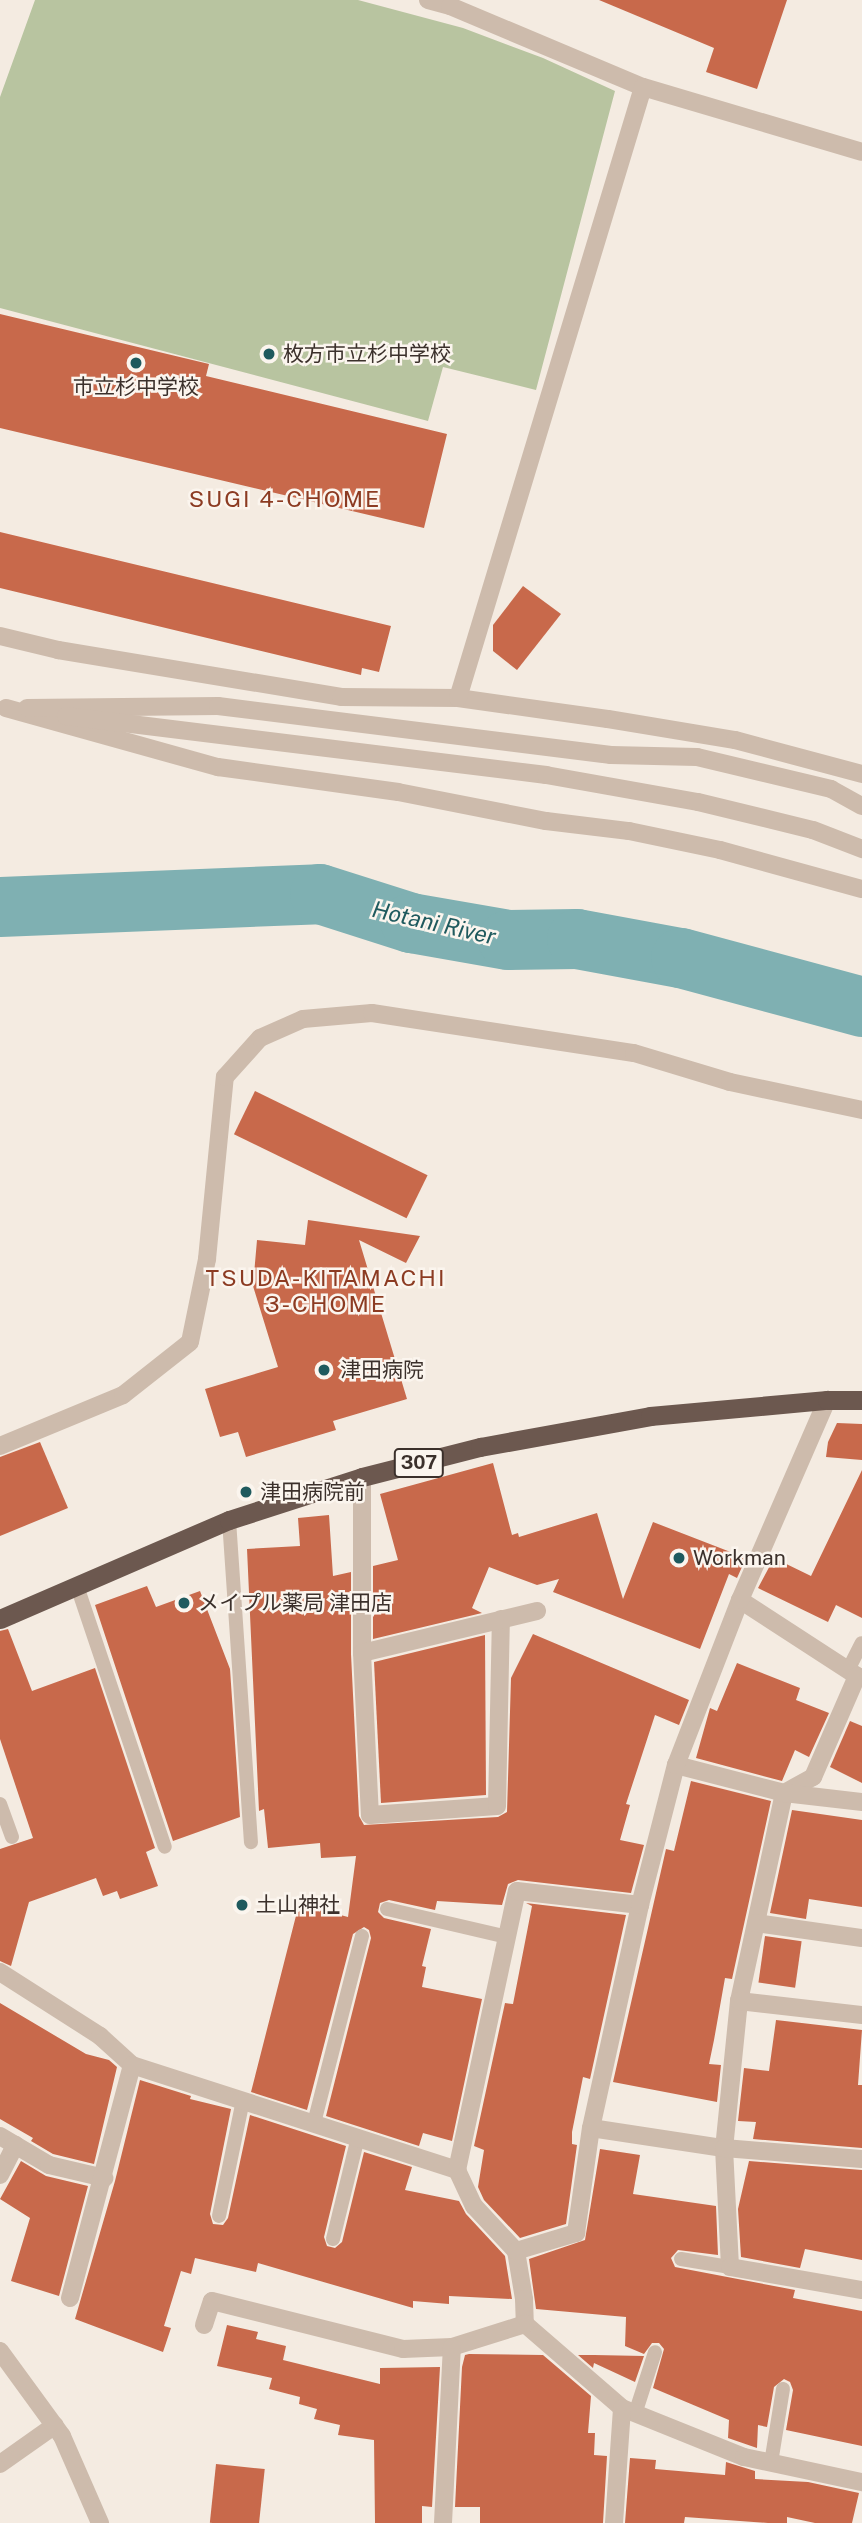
<!DOCTYPE html>
<html>
<head>
<meta charset="utf-8">
<style>
	body { margin:0 }
	#map { position:relative; width:862px; height:2523px; overflow:hidden; background:#f4ebe1; font-family:"Public Sans","Noto Sans JP",sans-serif }
	div>[style] { position:absolute }
	[style*='--x'] { left:calc(var(--x)*1px); top:calc(var(--y)*1px); width:calc(var(--w)*1px); rotate:calc(var(--a)*1deg) }
	.green>* { inset:0; background:#b8c4a0 }
	.river>* { height:60px; margin:-30px; padding:0 30px; transform-origin:30px; border-radius:30px; background:#7fb0b2 }
	.building>* { inset:0; background:#c8694b; transform-origin:0 0 }
	.service>* { height:14px; margin:-7px; padding:0 7px; transform-origin:7px; border-radius:7px; background:#cdbbac }
	.minor>* { height:18px; margin:-9px; padding:0 9px; transform-origin:9px; border-radius:9px; background:#cdbbac }
	.tertiary>* { height:18px; margin:-9px; padding:0 9px; transform-origin:9px; border-radius:9px; background:#cdbbac }
	.trunk>* { height:19px; margin:-9.5px; padding:0 9.5px; transform-origin:9.5px; border-radius:9.5px; background:#6c584f }
	.dots>* { width:19px; height:19px; translate:-50% -50%; box-sizing:border-box; border:4px solid #fbf5ee; border-radius:50% }
	span { translate:-50% -50%; white-space:nowrap; text-align:center; line-height:1.15; -webkit-text-stroke:5px #fbf5ee; paint-order:stroke }
	.shield-label span { padding:2px 5px; background:#fbf5ee; border:2px solid; border-radius:5px; -webkit-text-stroke-width:0 }
	.shield-label { font-size:19px; color:#3b302b; font-weight:700 }
	.poi-label { font-size:21px; color:#3b302b }
	.left { translate:0 -50%; text-align:left }
	.neighbourhood-label { font-size:23px; color:#8c3b22; letter-spacing:2px }
	.water-label { font-size:23px; color:#1f5a5e; font-style:italic }
</style>
</head>
<body>
<div id="map">
	<div class="green">
		<i style="clip-path:polygon(35px 0,358px 0,463px 28px,543px 58px,615px 91px,536px 390px,443px 367px,428px 421px,0 308px,0 97px)"></i>
	</div>
	<div class="river">
		<i style="--x:0;--y:907;--w:320;--a:-2.3"></i>
		<i style="--x:320;--y:894;--w:96;--a:17.7"></i>
		<i style="--x:411;--y:923;--w:98;--a:9.9"></i>
		<i style="--x:508;--y:940;--w:69;--a:-0.8"></i>
		<i style="--x:577;--y:939;--w:106;--a:10.4"></i>
		<i style="--x:681;--y:958;--w:188;--a:15.1"></i>
	</div>
	<div class="building">
		<i style="clip-path:polygon(599px 0,787px 0,757px 89px,706px 72px,714px 48px)"></i>
		<i style="clip-path:polygon(0 314px,209px 364px,206px 376px,447px 434px,424px 528px,0 428px)"></i>
		<i style="clip-path:polygon(0 532px,391px 626px,379px 672px,362px 668px,361px 675px,0 588px)"></i>
		<i style="clip-path:polygon(523px 586px,561px 614px,517px 670px,493px 651px,493px 625px)"></i>
		<i style="left:255px;top:1091px;width:192px;height:48px;rotate:26deg"></i>
		<i style="clip-path:polygon(308px 1220px,420px 1236px,406px 1263px,359px 1240px,407px 1399px,333px 1421px,336px 1430px,246px 1457px,238px 1432px,220px 1437px,205px 1389px,278px 1367px,253px 1286px,257px 1240px,305px 1245px)"></i>
		<i style="clip-path:polygon(837px 1423px,862px 1424px,862px 1460px,826px 1457px,828px 1442px)"></i>
		<i style="clip-path:polygon(40px 1442px,68px 1508px,0 1536px,0 1457px)"></i>
		<i style="clip-path:polygon(493px 1463px,512px 1535px,518px 1533px,519px 1537px,597px 1513px,623px 1599px,653px 1522px,746px 1558px,737px 1578px,729px 1574px,700px 1649px,553px 1592px,559px 1579px,537px 1585px,489px 1567px,472px 1608px,482px 1613px,373px 1639px,373px 1566px,398px 1560px,380px 1494px)"></i>
		<i style="clip-path:polygon(862px 1470px,862px 1618px,836px 1605px,828px 1622px,758px 1588px,774px 1558px,811px 1576px)"></i>
		<i style="clip-path:polygon(329px 1515px,333px 1576px,351px 1572px,351px 1654px,359px 1816px,364px 1825px,498px 1817px,507px 1812px,511px 1678px,533px 1634px,689px 1700px,679px 1725px,655px 1715px,626px 1804px,630px 1805px,620px 1840px,644px 1845px,631px 1893px,518px 1880px,508px 1884px,502px 1905px,437px 1901px,435px 1910px,389px 1900px,380px 1903px,378px 1912px,384px 1918px,431px 1929px,422px 1966px,426px 1967px,422px 1987px,482px 1999px,452px 2141px,423px 2133px,419px 2146px,326px 2116px,371px 1938px,369px 1930px,364px 1927px,353px 1934px,307px 2110px,251px 2092px,299px 1904px,348px 1917px,356px 1856px,321px 1858px,320px 1843px,268px 1848px,264px 1809px,259px 1811px,247px 1549px,300px 1546px,298px 1518px)"></i>
		<i style="clip-path:polygon(147px 1586px,156px 1607px,200px 1591px,230px 1669px,240px 1817px,173px 1841px,95px 1605px)"></i>
		<i style="clip-path:polygon(8px 1629px,32px 1691px,95px 1668px,155px 1848px,146px 1852px,158px 1886px,120px 1899px,117px 1891px,103px 1896px,96px 1878px,29px 1902px,11px 1966px,0 1961px,0 1849px,33px 1838px,0 1739px,0 1631px)"></i>
		<i style="clip-path:polygon(485px 1635px,486px 1795px,381px 1803px,374px 1662px)"></i>
		<i style="clip-path:polygon(737px 1663px,800px 1688px,796px 1700px,829px 1713px,809px 1757px,795px 1750px,782px 1781px,696px 1758px,710px 1708px,717px 1711px)"></i>
		<i style="clip-path:polygon(850px 1721px,862px 1726px,862px 1783px,830px 1767px)"></i>
		<i style="clip-path:polygon(691px 1781px,771px 1801px,732px 1979px,725px 1978px,714px 2040px,709px 2064px,721px 2065px,717px 2102px,613px 2082px,666px 1849px,674px 1851px)"></i>
		<i style="clip-path:polygon(792px 1810px,862px 1820px,862px 1907px,809px 1899px,806px 1919px,770px 1913px)"></i>
		<i style="clip-path:polygon(526px 1903px,626px 1915px,590px 2079px,583px 2077px,572px 2132px,572px 2144px,577px 2145px,566px 2224px,520px 2238px,484px 2200px,478px 2187px,484px 2150px,474px 2146px,505px 2003px,513px 2004px,532px 1906px)"></i>
		<i style="left:765px;top:1936px;width:37px;height:47px;rotate:8deg"></i>
		<i style="clip-path:polygon(0 2003px,86px 2054px,109px 2060px,117px 2067px,94px 2164px,53px 2154px,31px 2141px,33px 2138px,0 2119px)"></i>
		<i style="clip-path:polygon(776px 2020px,862px 2030px,858px 2085px,862px 2085px,862px 2148px,753px 2139px,756px 2122px,738px 2121px,744px 2068px,769px 2071px)"></i>
		<i style="clip-path:polygon(140px 2080px,191px 2096px,190px 2099px,231px 2109px,210px 2214px,213px 2224px,223px 2225px,228px 2218px,250px 2115px,346px 2146px,324px 2237px,327px 2246px,335px 2248px,342px 2242px,364px 2152px,412px 2167px,405px 2190px,459px 2201px,466px 2214px,505px 2256px,512px 2299px,449px 2296px,449px 2304px,413px 2301px,413px 2308px,258px 2263px,256px 2272px,195px 2258px,191px 2274px,181px 2271px,164px 2326px,171px 2328px,163px 2352px,75px 2319px,115px 2181px)"></i>
		<i style="clip-path:polygon(600px 2149px,640px 2155px,633px 2194px,716px 2206px,718px 2255px,678px 2250px,671px 2258px,675px 2267px,795px 2290px,793px 2298px,862px 2311px,862px 2446px,786px 2430px,793px 2390px,790px 2382px,784px 2379px,774px 2387px,767px 2427px,758px 2425px,757px 2448px,728px 2438px,729px 2420px,653px 2388px,664px 2349px,659px 2343px,652px 2343px,644px 2354px,625px 2346px,626px 2317px,536px 2309px,529px 2259px,585px 2240px)"></i>
		<i style="clip-path:polygon(21px 2161px,46px 2176px,88px 2186px,59px 2296px,11px 2281px,30px 2218px,0 2199px)"></i>
		<i style="clip-path:polygon(749px 2161px,862px 2170px,862px 2260px,805px 2249px,800px 2268px,741px 2257px,738px 2209px)"></i>
		<i style="clip-path:polygon(227px 2325px,258px 2332px,256px 2339px,286px 2346px,283px 2360px,380px 2384px,380px 2368px,440px 2367px,432px 2507px,422px 2506px,422px 2523px,375px 2523px,374px 2440px,338px 2435px,340px 2425px,314px 2419px,317px 2409px,299px 2404px,300px 2397px,269px 2389px,272px 2378px,217px 2366px)"></i>
		<i style="clip-path:polygon(469px 2354px,543px 2355px,591px 2396px,588px 2433px,595px 2433px,594px 2455px,607px 2456px,603px 2523px,480px 2523px,480px 2507px,455px 2507px,462px 2367px,465px 2355px)"></i>
		<i style="clip-path:polygon(578px 2355px,594px 2355px,644px 2356px,635px 2382px,594px 2363px,593px 2368px)"></i>
		<i style="clip-path:polygon(630px 2458px,656px 2460px,655px 2469px,725px 2475px,726px 2462px,755px 2471px,755px 2479px,808px 2482px,859px 2493px,852px 2523px,815px 2523px,787px 2517px,787px 2523px,768px 2523px,685px 2517px,684px 2523px,625px 2523px)"></i>
		<i style="left:216px;top:2464px;width:49px;height:59px;rotate:6deg"></i>
	</div>
	<div class="service">
		<i style="--x:229;--y:1520;--w:323;--a:86.1"></i>
		<i style="--x:77;--y:1586;--w:275;--a:71.4"></i>
		<i style="--x:848;--y:1670;--w:30;--a:-63"></i>
		<i style="--x:0;--y:1804;--w:35;--a:70"></i>
		<i style="--x:387;--y:1909;--w:123;--a:13.1"></i>
		<i style="--x:314;--y:2123;--w:193;--a:-75.6"></i>
		<i style="--x:219;--y:2216;--w:118;--a:-78.3"></i>
		<i style="--x:333;--y:2239;--w:105;--a:-76.2"></i>
		<i style="--x:681;--y:2259;--w:50;--a:9.3"></i>
		<i style="--x:635;--y:2414;--w:65;--a:-72.1"></i>
		<i style="--x:771;--y:2463;--w:75;--a:-80.8"></i>
	</div>
	<div class="minor">
		<i style="--x:428;--y:0;--w:23;--a:15"></i>
		<i style="--x:450;--y:6;--w:209;--a:22.8"></i>
		<i style="--x:643;--y:87;--w:228;--a:16.5"></i>
		<i style="--x:0;--y:636;--w:60;--a:13.6"></i>
		<i style="--x:58;--y:650;--w:287;--a:9.4"></i>
		<i style="--x:341;--y:697;--w:117;--a:0.5"></i>
		<i style="--x:458;--y:698;--w:151;--a:8"></i>
		<i style="--x:608;--y:719;--w:129;--a:9.4"></i>
		<i style="--x:735;--y:740;--w:131;--a:15"></i>
		<i style="--x:458;--y:698;--w:638;--a:-73.15"></i>
		<i style="--x:0;--y:1446;--w:133;--a:-22.5"></i>
		<i style="--x:123;--y:1395;--w:85;--a:-38.3"></i>
		<i style="--x:190;--y:1342;--w:85;--a:-78.4"></i>
		<i style="--x:207;--y:1259;--w:183;--a:-84.4"></i>
		<i style="--x:225;--y:1077;--w:52;--a:-48.1"></i>
		<i style="--x:260;--y:1038;--w:47;--a:-23.8"></i>
		<i style="--x:303;--y:1019;--w:69;--a:-5"></i>
		<i style="--x:372;--y:1013;--w:265;--a:8.7"></i>
		<i style="--x:634;--y:1053;--w:100;--a:16.8"></i>
		<i style="--x:730;--y:1082;--w:135;--a:12"></i>
		<i style="--x:362;--y:1477;--w:176;--a:90"></i>
		<i style="--x:362;--y:1653;--w:162;--a:87.2"></i>
		<i style="--x:370;--y:1815;--w:127;--a:-4.1"></i>
		<i style="--x:497;--y:1806;--w:187;--a:-88.8"></i>
		<i style="--x:740;--y:1600;--w:140;--a:33"></i>
		<i style="--x:857;--y:1676;--w:110;--a:113.5"></i>
		<i style="--x:813;--y:1777;--w:33;--a:151"></i>
		<i style="--x:784;--y:1793;--w:213;--a:102.2"></i>
		<i style="--x:739;--y:2001;--w:148;--a:95.8"></i>
		<i style="--x:724;--y:2148;--w:119;--a:87.1"></i>
		<i style="--x:730;--y:2267;--w:134;--a:9.9"></i>
		<i style="--x:362;--y:1653;--w:180;--a:-13.5"></i>
		<i style="--x:676;--y:1765;--w:112;--a:14.5"></i>
		<i style="--x:784;--y:1793;--w:79;--a:6.6"></i>
		<i style="--x:756;--y:1923;--w:107;--a:8.1"></i>
		<i style="--x:0;--y:1972;--w:119;--a:32.6"></i>
		<i style="--x:100;--y:2036;--w:43;--a:42.2"></i>
		<i style="--x:132;--y:2065;--w:342;--a:17.9"></i>
		<i style="--x:457;--y:2170;--w:40;--a:65"></i>
		<i style="--x:474;--y:2206;--w:62;--a:47"></i>
		<i style="--x:516;--y:2251;--w:49;--a:80.5"></i>
		<i style="--x:524;--y:2299;--w:25;--a:88"></i>
		<i style="--x:525;--y:2324;--w:128;--a:40.9"></i>
		<i style="--x:622;--y:2408;--w:131;--a:21.9"></i>
		<i style="--x:744;--y:2457;--w:121;--a:12"></i>
		<i style="--x:739;--y:2001;--w:124;--a:6.5"></i>
		<i style="--x:591;--y:2128;--w:134;--a:8.6"></i>
		<i style="--x:724;--y:2148;--w:138;--a:4.6"></i>
		<i style="--x:0;--y:2136;--w:57;--a:30.6"></i>
		<i style="--x:49;--y:2165;--w:57;--a:13.3"></i>
		<i style="--x:457;--y:2170;--w:285;--a:-77.9"></i>
		<i style="--x:517;--y:1891;--w:124;--a:6.5"></i>
		<i style="--x:0;--y:2175;--w:34;--a:-63"></i>
		<i style="--x:516;--y:2251;--w:63;--a:-16.7"></i>
		<i style="--x:576;--y:2233;--w:106;--a:-81.9"></i>
		<i style="--x:591;--y:2128;--w:228;--a:-77.6"></i>
		<i style="--x:640;--y:1905;--w:145;--a:-75.6"></i>
		<i style="--x:676;--y:1765;--w:177;--a:-68.8"></i>
		<i style="--x:740;--y:1600;--w:218;--a:-66.5"></i>
		<i style="--x:70;--y:2298;--w:241;--a:-75.1"></i>
		<i style="--x:204;--y:2325;--w:25;--a:-72"></i>
		<i style="--x:212;--y:2301;--w:197;--a:14.1"></i>
		<i style="--x:403;--y:2349;--w:49;--a:-2.3"></i>
		<i style="--x:452;--y:2347;--w:77;--a:-17.5"></i>
		<i style="--x:0;--y:2464;--w:67;--a:-35.3"></i>
		<i style="--x:443;--y:2523;--w:176;--a:-87.1"></i>
		<i style="--x:614;--y:2523;--w:115;--a:-86"></i>
	</div>
	<div class="tertiary">
		<i style="--x:6;--y:708;--w:220;--a:15.6"></i>
		<i style="--x:218;--y:767;--w:182;--a:7.9"></i>
		<i style="--x:398;--y:792;--w:151;--a:11.1"></i>
		<i style="--x:546;--y:821;--w:84;--a:6.9"></i>
		<i style="--x:629;--y:831;--w:93;--a:11.8"></i>
		<i style="--x:720;--y:850;--w:147;--a:15.4"></i>
		<i style="--x:27;--y:708;--w:191;--a:-0.6"></i>
		<i style="--x:218;--y:706;--w:396;--a:7.1"></i>
		<i style="--x:611;--y:755;--w:86;--a:1.3"></i>
		<i style="--x:697;--y:757;--w:138;--a:13.4"></i>
		<i style="--x:831;--y:789;--w:35;--a:29"></i>
		<i style="--x:66;--y:716;--w:484;--a:7"></i>
		<i style="--x:546;--y:775;--w:154;--a:10.1"></i>
		<i style="--x:698;--y:802;--w:118;--a:13.7"></i>
		<i style="--x:813;--y:830;--w:53;--a:21.2"></i>
		<i style="--x:0;--y:2351;--w:105;--a:53.9"></i>
		<i style="--x:62;--y:2436;--w:95;--a:66.4"></i>
	</div>
	<div class="trunk">
		<i style="--x:0;--y:1619;--w:249;--a:-23.4"></i>
		<i style="--x:229;--y:1520;--w:140;--a:-17.9"></i>
		<i style="--x:362;--y:1477;--w:122;--a:-14.3"></i>
		<i style="--x:480;--y:1447;--w:173;--a:-10.3"></i>
		<i style="--x:650;--y:1416;--w:178;--a:-5.2"></i>
		<i style="--x:827;--y:1400;--w:35;--a:0"></i>
	</div>
	<div class="dots">
		<i style="left:269px;top:354px;background:#1f5a5e"></i>
		<i style="left:136px;top:363px;background:#1f5a5e"></i>
		<i style="left:324px;top:1370px;background:#1f5a5e"></i>
		<i style="left:246px;top:1492px;background:#1f5a5e"></i>
		<i style="left:679px;top:1558px;background:#1f5a5e"></i>
		<i style="left:184px;top:1603px;background:#1f5a5e"></i>
		<i style="left:242px;top:1905px;background:#1f5a5e"></i>
	</div>
	<div class="shield-label">
		<span style="left:419px;top:1463px">307</span>
	</div>
	<div class="poi-label">
		<span class="left" style="left:283px;top:354px">枚方市立杉中学校</span>
		<span style="left:136px;top:387px">市立杉中学校</span>
		<span class="left" style="left:340px;top:1370px">津田病院</span>
		<span class="left" style="left:260px;top:1492px">津田病院前</span>
		<span class="left" style="left:693px;top:1558px">Workman</span>
		<span class="left" style="left:198px;top:1603px">メイプル薬局 津田店</span>
		<span class="left" style="left:256px;top:1905px">土山神社</span>
	</div>
	<div class="neighbourhood-label">
		<span style="left:285px;top:499px">SUGI 4-CHOME</span>
		<span style="left:326px;top:1291px">TSUDA-KITAMACHI<br>3-CHOME</span>
	</div>
	<div class="water-label">
		<span style="left:434px;top:923px;rotate:13deg">Hotani River</span>
	</div>
</div>
</body>
</html>
